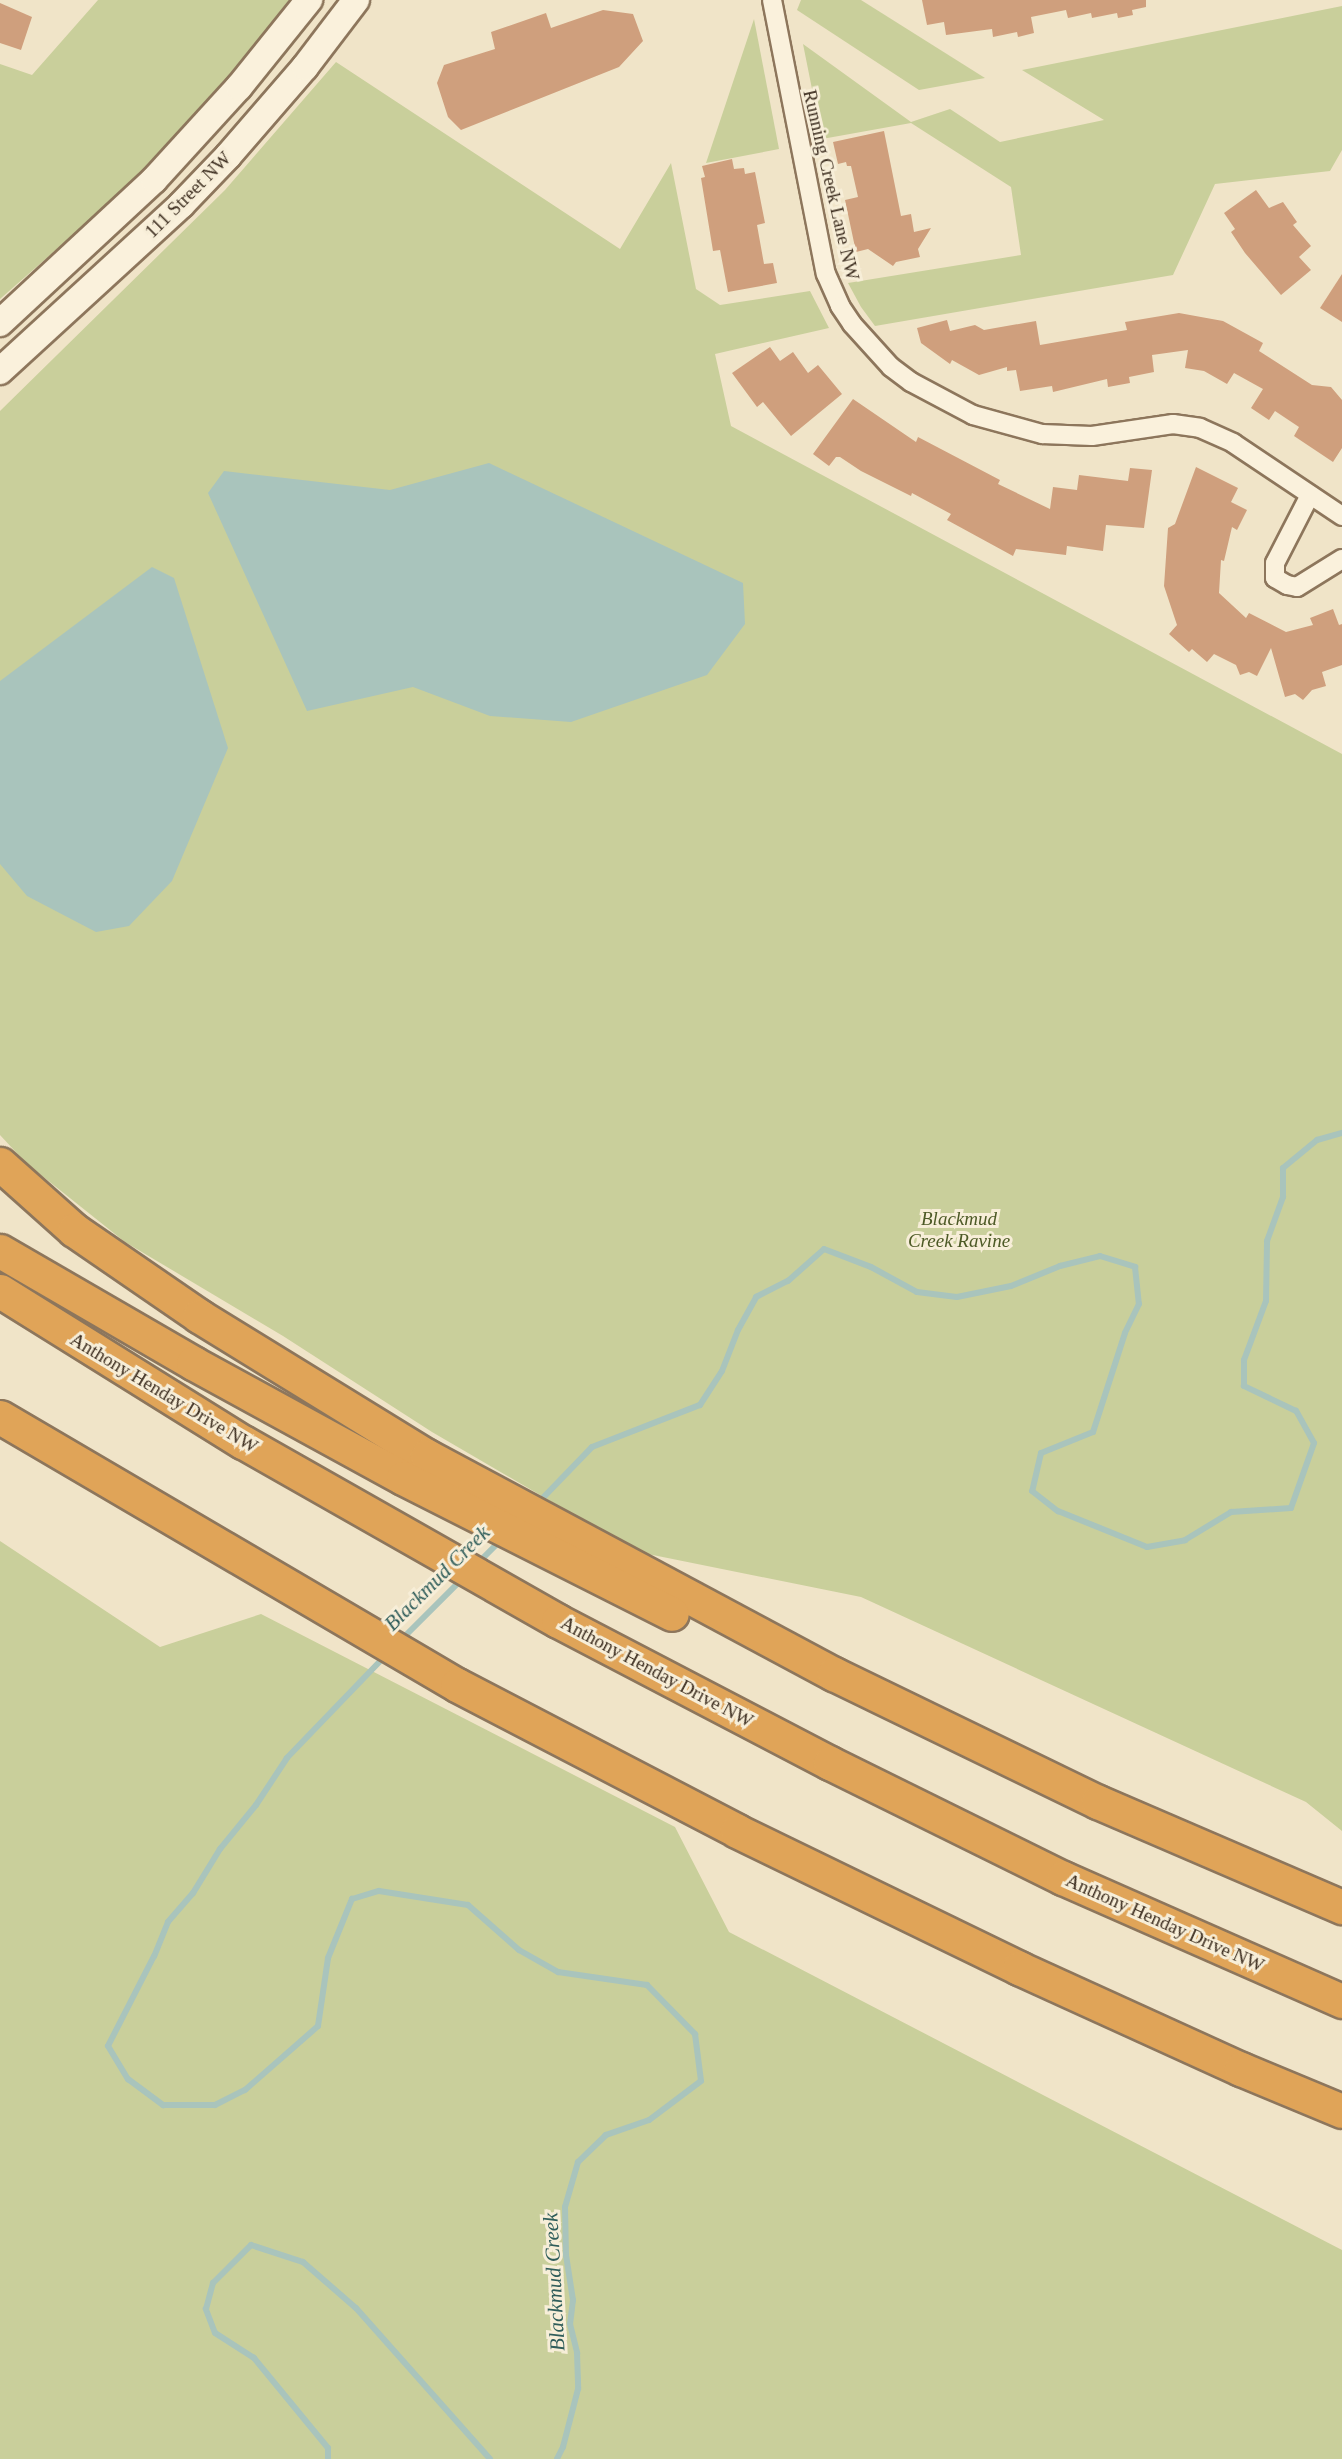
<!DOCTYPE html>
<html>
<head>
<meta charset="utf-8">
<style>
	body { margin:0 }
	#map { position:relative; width:1342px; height:2459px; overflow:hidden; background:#f0e4c8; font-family:"Times New Roman",serif }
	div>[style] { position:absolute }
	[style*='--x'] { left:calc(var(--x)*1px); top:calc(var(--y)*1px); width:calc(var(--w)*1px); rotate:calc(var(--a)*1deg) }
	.green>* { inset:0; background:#c9cf9b }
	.water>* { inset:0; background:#a9c4bc }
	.stream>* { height:6px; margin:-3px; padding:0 3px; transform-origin:3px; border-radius:3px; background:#a9c4bc }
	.building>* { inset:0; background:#cf9f7d }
	.roads { filter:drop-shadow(2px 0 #8d765c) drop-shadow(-2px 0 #8d765c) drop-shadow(0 2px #8d765c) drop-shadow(0 -2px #8d765c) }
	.minor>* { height:18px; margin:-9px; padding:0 9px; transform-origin:9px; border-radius:9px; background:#faf1dc }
	.secondary>* { height:26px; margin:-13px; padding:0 13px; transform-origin:13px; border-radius:13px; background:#faf1dc }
	.motorway>* { height:33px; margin:-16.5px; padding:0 16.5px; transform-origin:16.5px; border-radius:16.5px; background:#e0a458 }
	span { translate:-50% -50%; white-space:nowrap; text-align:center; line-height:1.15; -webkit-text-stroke:6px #f7eed8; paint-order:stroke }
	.street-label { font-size:19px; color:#3d2e20 }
	.park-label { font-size:19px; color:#4d5a26; font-style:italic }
	.water-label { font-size:21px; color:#2f5d5a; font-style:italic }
</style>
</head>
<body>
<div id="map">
	<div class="green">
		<i style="clip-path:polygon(98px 0,289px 0,264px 35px,149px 168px,0 299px,0 64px,32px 75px)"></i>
		<i style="clip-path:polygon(801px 0,861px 0,985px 78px,919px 90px,797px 10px)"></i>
		<i style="clip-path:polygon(1342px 6px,1342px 150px,1330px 171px,1215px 184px,1173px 275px,875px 326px,861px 307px,848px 283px,1021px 255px,1011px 187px,911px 123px,822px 139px,803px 44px,911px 122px,950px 109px,1000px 142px,1104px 120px,1022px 70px)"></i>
		<i style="clip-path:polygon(754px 19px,779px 149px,706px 163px)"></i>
		<i style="clip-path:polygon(336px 62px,620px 249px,671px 163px,696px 289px,720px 305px,810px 291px,829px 328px,715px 354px,731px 426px,1342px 754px,1342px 1831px,1306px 1802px,861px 1597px,638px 1552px,432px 1432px,283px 1336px,125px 1242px,26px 1163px,0 1135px,0 411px,225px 190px)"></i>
		<i style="clip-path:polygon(0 1541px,160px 1647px,261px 1614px,675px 1827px,729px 1932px,1342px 2250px,1342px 2459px,0 2459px)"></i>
	</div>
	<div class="water">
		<i style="clip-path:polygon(489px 463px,743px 583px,745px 624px,707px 675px,571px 722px,490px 716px,413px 687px,307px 711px,208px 493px,224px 471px,390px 490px)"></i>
		<i style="clip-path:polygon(152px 567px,174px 578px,228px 748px,172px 881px,129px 926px,96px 932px,27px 896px,0 864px,0 681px)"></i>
	</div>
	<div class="stream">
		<i style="--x:537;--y:1504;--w:79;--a:-46"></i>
		<i style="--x:592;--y:1447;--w:116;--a:-21.3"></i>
		<i style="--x:700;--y:1405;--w:40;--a:-57.1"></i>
		<i style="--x:722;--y:1371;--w:44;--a:-68.7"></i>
		<i style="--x:738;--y:1330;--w:38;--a:-61"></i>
		<i style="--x:756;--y:1297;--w:36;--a:-27"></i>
		<i style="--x:788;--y:1281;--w:48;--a:-41.6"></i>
		<i style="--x:824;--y:1249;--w:50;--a:21"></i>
		<i style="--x:871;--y:1267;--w:52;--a:28.5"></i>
		<i style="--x:917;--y:1292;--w:40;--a:7.1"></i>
		<i style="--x:957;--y:1297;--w:55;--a:-11.5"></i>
		<i style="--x:1011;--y:1286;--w:53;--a:-22.2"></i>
		<i style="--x:1060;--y:1266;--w:41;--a:-14"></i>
		<i style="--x:1100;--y:1256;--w:37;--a:17"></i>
		<i style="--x:1135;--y:1267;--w:37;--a:84"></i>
		<i style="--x:1139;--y:1304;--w:32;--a:116"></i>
		<i style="--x:1125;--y:1333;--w:104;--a:107.9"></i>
		<i style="--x:1093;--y:1432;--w:56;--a:158"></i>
		<i style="--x:1041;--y:1453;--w:39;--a:103"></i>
		<i style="--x:1032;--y:1491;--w:33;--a:38"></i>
		<i style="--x:1058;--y:1511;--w:96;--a:22"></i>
		<i style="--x:1147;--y:1547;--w:39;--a:-10"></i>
		<i style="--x:1185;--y:1540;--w:54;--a:-31.3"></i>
		<i style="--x:1231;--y:1512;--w:60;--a:-3.8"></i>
		<i style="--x:1291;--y:1508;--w:69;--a:-70.5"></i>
		<i style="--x:1314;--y:1443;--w:37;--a:-119"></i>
		<i style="--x:1296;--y:1411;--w:58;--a:-154.3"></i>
		<i style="--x:1244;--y:1386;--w:26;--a:-90"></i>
		<i style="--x:1244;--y:1360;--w:63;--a:-69.6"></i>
		<i style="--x:1266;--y:1301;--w:60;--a:-89"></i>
		<i style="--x:1267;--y:1241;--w:47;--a:-70"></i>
		<i style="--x:1283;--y:1197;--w:29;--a:-90"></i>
		<i style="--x:1283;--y:1168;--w:44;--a:-39.5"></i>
		<i style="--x:1317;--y:1140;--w:26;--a:-16"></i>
		<i style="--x:478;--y:1563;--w:34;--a:-45"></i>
		<i style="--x:401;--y:1640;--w:88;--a:-45"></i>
		<i style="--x:386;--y:1655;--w:143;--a:133.9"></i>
		<i style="--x:287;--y:1758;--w:56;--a:123.4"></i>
		<i style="--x:256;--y:1805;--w:57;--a:129.3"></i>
		<i style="--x:220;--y:1849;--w:52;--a:121.5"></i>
		<i style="--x:193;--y:1893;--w:38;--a:131"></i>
		<i style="--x:168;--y:1922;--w:37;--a:112"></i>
		<i style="--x:154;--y:1956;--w:101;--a:117.1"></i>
		<i style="--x:108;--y:2046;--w:39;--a:59"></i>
		<i style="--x:128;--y:2079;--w:44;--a:36.6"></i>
		<i style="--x:163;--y:2105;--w:52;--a:0"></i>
		<i style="--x:215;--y:2105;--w:34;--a:-27"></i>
		<i style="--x:245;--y:2090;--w:97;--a:-41.2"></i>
		<i style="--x:318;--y:2026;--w:69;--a:-81.6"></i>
		<i style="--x:328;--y:1958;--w:64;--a:-67.9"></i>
		<i style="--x:352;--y:1899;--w:28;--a:-17"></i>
		<i style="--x:379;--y:1891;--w:90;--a:8.9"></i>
		<i style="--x:468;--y:1905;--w:68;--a:41.4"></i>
		<i style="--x:519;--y:1950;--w:45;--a:29.4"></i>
		<i style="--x:558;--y:1972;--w:90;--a:8.3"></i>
		<i style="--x:647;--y:1985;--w:69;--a:45.6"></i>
		<i style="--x:695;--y:2034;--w:47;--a:82.7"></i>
		<i style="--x:701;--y:2081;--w:65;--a:143.1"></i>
		<i style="--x:649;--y:2120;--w:46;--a:160.8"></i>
		<i style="--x:606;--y:2135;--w:39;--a:136"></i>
		<i style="--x:578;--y:2162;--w:47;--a:106.1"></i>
		<i style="--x:565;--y:2207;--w:48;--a:88.8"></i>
		<i style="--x:566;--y:2255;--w:46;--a:81.2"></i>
		<i style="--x:573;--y:2300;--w:24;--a:97"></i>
		<i style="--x:570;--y:2324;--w:30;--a:76"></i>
		<i style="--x:577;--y:2353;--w:36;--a:88"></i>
		<i style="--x:578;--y:2389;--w:60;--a:104.5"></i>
		<i style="--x:563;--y:2447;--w:13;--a:117"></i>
		<i style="--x:328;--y:2459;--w:11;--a:-90"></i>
		<i style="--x:328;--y:2448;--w:117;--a:-129.4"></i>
		<i style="--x:254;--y:2358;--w:46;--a:-147.3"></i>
		<i style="--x:215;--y:2333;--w:26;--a:-111"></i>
		<i style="--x:206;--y:2309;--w:27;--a:-75"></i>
		<i style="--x:213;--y:2283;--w:54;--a:-45"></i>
		<i style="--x:251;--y:2245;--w:55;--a:18.1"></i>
		<i style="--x:303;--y:2262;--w:70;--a:41"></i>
		<i style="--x:356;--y:2308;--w:202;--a:48.4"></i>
	</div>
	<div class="building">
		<i style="clip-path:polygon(922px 0,1146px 0,1146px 7px,1132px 10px,1133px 15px,1118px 18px,1117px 13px,1092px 18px,1091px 13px,1068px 18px,1066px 10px,1031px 17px,1034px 33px,1018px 37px,1017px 32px,993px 37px,992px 29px,946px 35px,944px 22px,927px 25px)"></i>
		<i style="clip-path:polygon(0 3px,32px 17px,21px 50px,0 43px)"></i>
		<i style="clip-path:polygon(603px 10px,633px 14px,643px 41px,619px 67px,461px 130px,448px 117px,437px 83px,444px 65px,495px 49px,491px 32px,546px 13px,551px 28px)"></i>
		<i style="clip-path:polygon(884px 131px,901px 216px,911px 214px,914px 232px,931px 228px,918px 249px,920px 257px,896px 262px,893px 266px,868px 249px,856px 252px,845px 200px,858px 197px,851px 166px,847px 166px,846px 162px,838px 164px,833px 142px)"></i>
		<i style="clip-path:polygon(732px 159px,734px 169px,744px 168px,745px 174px,755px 172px,765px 223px,757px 225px,764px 264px,773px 263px,777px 283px,728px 292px,720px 250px,713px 251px,701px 178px,705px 177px,702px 166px)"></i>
		<i style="clip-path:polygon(1256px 190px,1269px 208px,1283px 202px,1297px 222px,1293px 225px,1311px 246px,1299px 257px,1311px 270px,1281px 295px,1245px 253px,1231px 232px,1235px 229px,1224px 213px)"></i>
		<i style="clip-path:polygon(1342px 274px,1342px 322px,1320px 308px)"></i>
		<i style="clip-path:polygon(1179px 313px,1223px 321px,1263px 343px,1259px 351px,1312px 385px,1331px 387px,1342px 400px,1342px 448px,1333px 462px,1294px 436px,1299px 427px,1275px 411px,1269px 420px,1251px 408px,1263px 389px,1234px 373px,1227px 384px,1204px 371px,1185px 368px,1188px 350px,1152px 355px,1154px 372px,1129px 377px,1130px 383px,1108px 387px,1107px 379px,1053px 392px,1052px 386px,1020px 391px,1016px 370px,1007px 371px,1007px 367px,979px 375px,952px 360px,950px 364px,921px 343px,917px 328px,947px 320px,950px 331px,975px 325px,984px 330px,1036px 321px,1040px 345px,1127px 330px,1125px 322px)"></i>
		<i style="clip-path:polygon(770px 347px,780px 361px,793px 352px,808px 373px,818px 365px,842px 394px,791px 436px,763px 402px,757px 407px,732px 373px)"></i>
		<i style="clip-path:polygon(853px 399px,916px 442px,918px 437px,1000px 480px,998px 484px,1050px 509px,1053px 487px,1077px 490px,1079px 475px,1128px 481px,1130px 468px,1152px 470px,1144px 528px,1106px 525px,1103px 551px,1067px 546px,1066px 555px,1016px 549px,1013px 556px,947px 520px,951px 514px,912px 493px,911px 496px,861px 471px,840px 457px,836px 457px,829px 466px,813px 454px)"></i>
		<i style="clip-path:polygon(1196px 467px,1238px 488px,1231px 502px,1247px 510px,1237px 530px,1232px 527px,1224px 561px,1221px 560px,1219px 593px,1246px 618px,1249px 613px,1286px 632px,1313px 625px,1310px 618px,1333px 609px,1339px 625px,1342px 624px,1342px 665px,1322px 672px,1326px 686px,1312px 690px,1303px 700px,1295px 694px,1285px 697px,1271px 648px,1257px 676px,1249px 672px,1240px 675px,1236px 665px,1214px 654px,1207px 662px,1192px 649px,1189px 652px,1169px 634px,1177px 625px,1164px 586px,1168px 528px,1175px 524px)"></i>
	</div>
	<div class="roads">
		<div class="minor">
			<i style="--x:772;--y:0;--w:279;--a:78.9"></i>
			<i style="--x:826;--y:274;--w:35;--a:66"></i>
			<i style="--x:840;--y:306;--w:22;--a:56"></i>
			<i style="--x:852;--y:324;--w:58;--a:47.8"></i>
			<i style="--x:891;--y:367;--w:25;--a:37"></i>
			<i style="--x:911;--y:382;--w:70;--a:28"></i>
			<i style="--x:973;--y:415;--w:72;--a:15.4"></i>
			<i style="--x:1042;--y:434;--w:50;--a:2.3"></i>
			<i style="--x:1092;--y:436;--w:82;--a:-8.4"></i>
			<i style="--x:1173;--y:424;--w:27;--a:8"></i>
			<i style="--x:1200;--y:428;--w:36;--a:24"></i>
			<i style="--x:1233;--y:443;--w:131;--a:33.8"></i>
			<i style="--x:1310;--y:495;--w:76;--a:117.2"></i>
			<i style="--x:1275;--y:563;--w:15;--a:90"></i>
			<i style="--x:1275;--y:578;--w:14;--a:30"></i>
			<i style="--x:1287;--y:585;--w:10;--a:11"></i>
			<i style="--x:1297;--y:587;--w:53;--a:-31.9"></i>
		</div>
		<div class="secondary">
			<i style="--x:0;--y:323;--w:210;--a:-42.9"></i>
			<i style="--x:154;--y:180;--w:126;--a:-47.6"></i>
			<i style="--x:239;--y:87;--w:112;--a:-51.2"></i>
			<i style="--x:0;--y:371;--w:246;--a:-42.5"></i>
			<i style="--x:181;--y:205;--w:68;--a:-46.2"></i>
			<i style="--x:228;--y:156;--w:118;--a:-49.1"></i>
			<i style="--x:305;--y:67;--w:84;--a:-52.7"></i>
		</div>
		<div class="motorway">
			<i style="--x:0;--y:1164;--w:99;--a:41.7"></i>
			<i style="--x:74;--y:1230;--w:152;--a:34.5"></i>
			<i style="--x:199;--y:1316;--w:268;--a:31.6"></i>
			<i style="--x:427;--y:1456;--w:462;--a:28.2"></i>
			<i style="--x:834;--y:1674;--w:293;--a:25.9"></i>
			<i style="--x:1098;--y:1802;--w:266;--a:23.3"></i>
			<i style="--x:0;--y:1251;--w:223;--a:30.1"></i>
			<i style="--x:193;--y:1363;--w:239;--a:28.7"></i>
			<i style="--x:403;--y:1478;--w:301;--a:26.8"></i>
			<i style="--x:0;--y:1291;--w:286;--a:31.9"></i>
			<i style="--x:243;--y:1442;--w:362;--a:29.6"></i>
			<i style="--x:558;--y:1621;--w:307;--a:27.6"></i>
			<i style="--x:830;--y:1763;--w:260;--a:26.3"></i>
			<i style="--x:1063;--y:1878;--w:305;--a:23.8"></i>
			<i style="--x:0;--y:1417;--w:530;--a:30.39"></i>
			<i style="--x:457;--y:1685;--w:316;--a:27.5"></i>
			<i style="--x:737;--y:1831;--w:314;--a:25.9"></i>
			<i style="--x:1019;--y:1968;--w:244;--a:24.5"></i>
			<i style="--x:1241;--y:2069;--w:109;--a:22.6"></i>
		</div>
	</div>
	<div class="street-label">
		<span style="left:831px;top:185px;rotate:77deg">Running Creek Lane NW</span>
		<span style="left:188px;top:195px;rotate:-45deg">111 Street NW</span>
		<span style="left:164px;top:1393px;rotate:31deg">Anthony Henday Drive NW</span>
		<span style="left:657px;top:1672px;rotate:28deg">Anthony Henday Drive NW</span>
		<span style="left:1165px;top:1923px;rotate:24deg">Anthony Henday Drive NW</span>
	</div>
	<div class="park-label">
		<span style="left:959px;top:1230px">Blackmud<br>Creek Ravine</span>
	</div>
	<div class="water-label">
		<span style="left:437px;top:1578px;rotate:-45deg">Blackmud Creek</span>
		<span style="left:554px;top:2282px;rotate:-93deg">Blackmud Creek</span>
	</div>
</div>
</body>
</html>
